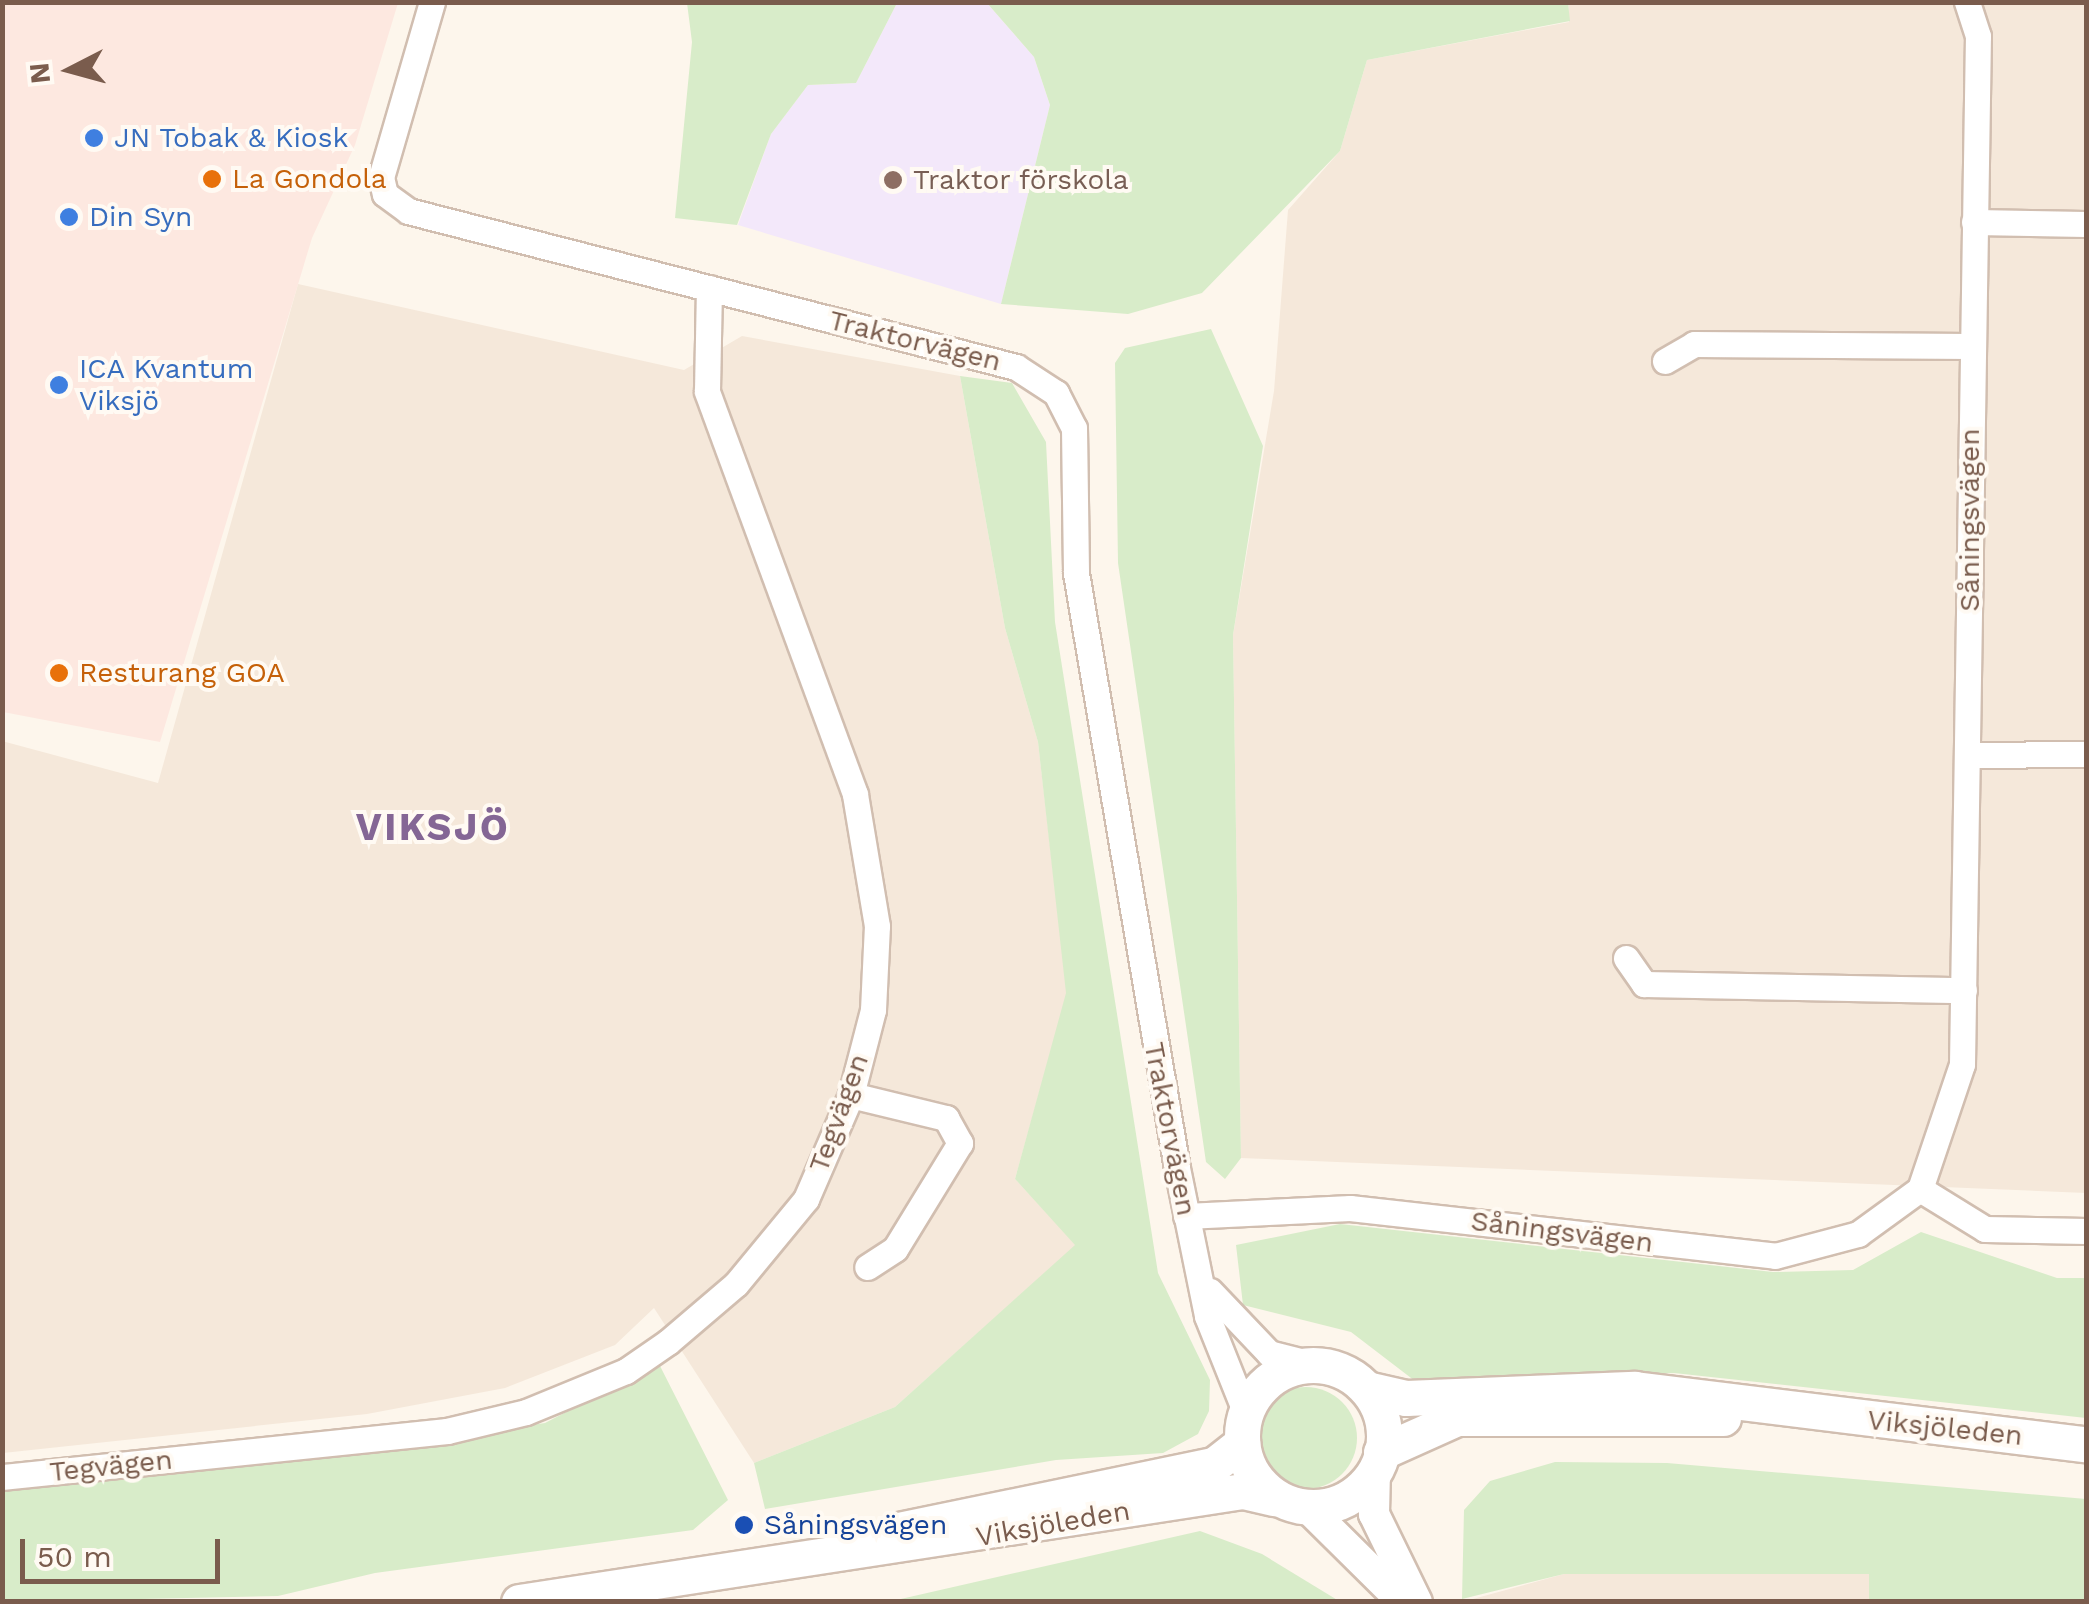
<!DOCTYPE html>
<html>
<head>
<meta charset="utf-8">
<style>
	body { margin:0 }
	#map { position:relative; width:2089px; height:1604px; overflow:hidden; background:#fdf6ec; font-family:"Work Sans",sans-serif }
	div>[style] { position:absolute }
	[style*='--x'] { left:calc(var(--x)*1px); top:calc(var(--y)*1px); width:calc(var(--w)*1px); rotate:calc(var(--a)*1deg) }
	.residential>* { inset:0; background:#f5e8da }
	.commercial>* { inset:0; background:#fde8e0 }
	.education>* { inset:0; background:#f3e8fa }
	.green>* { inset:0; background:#d8ecc9 }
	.round { border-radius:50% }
	.roads { filter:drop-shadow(2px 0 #d1beb0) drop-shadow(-2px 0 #d1beb0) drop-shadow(0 2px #d1beb0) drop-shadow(0 -2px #d1beb0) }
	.minor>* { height:25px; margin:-12.5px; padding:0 12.5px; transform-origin:12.5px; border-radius:12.5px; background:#fff }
	.tertiary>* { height:30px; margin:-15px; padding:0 15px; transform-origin:15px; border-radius:15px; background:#fff }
	.secondary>* { height:35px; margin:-17.5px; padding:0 17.5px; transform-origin:17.5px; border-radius:17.5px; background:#fff }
	.secondary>.ring { margin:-17.5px; padding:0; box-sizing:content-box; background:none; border:35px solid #fff; border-radius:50% }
	.dots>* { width:28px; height:28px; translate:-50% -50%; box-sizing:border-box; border:5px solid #fffaf3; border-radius:50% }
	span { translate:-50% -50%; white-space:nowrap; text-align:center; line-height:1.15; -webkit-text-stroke:8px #fffaf3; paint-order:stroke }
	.shop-label { font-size:28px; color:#366cbe }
	.left { translate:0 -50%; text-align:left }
	.food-label { font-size:28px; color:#c56008 }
	.education-label { font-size:28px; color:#785e54 }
	.street-label { font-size:28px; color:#7a5c4d }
	.transit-label { font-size:28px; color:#164399 }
	.district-label { font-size:38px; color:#846695; font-weight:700; letter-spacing:2.5px }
	.frame { position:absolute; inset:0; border:5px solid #7a5c4d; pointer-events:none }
	.north { position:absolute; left:20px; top:20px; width:100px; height:100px; -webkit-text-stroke:8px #fffaf3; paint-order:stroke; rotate:264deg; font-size:28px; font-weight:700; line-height:40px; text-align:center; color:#7a5c4d }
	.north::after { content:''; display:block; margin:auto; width:35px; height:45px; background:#7a5c4d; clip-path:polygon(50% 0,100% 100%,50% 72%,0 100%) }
	.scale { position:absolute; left:20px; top:1539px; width:200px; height:45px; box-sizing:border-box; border:5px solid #7a5c4d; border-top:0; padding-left:12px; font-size:30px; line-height:35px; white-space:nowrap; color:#7a5c4d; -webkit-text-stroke:8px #fffaf3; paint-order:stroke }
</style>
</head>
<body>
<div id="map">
	<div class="residential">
		<i style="clip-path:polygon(1568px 3px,2086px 3px,2086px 1193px,1241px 1158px,1233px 635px,1274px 391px,1288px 210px,1340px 151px,1367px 60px,1569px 22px)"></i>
		<i style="clip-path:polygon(298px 284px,684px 370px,742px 336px,960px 376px,1005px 628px,1038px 742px,1067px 993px,1015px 1179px,1076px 1245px,895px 1407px,754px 1463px,654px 1308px,615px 1345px,505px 1388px,367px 1414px,3px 1453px,2px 741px,158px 783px)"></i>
		<i style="clip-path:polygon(1564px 1574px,1869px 1574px,1869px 1601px,1462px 1602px)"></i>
	</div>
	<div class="commercial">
		<i style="clip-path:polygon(2px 3px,398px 3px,355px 145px,312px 238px,160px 742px,3px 712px)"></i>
	</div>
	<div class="education">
		<i style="clip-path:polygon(897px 3px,987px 3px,1034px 57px,1050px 105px,1001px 304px,738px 225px,771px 134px,808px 85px,856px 83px)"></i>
	</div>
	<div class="green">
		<i style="clip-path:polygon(687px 3px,897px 3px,856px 83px,808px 85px,771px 134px,737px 225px,675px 218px,692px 42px)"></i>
		<i style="clip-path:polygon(1568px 3px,1570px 21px,1367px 60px,1340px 151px,1202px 293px,1128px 314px,1001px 304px,1050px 105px,1034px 57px,987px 3px)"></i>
		<i style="clip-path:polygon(1211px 329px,1263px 446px,1233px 635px,1241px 1158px,1225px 1179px,1206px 1162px,1118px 563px,1115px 363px,1125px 348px)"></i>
		<i style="clip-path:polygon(960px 376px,1012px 383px,1046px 442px,1055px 622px,1158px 1273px,1210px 1380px,1209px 1411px,1198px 1434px,1163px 1453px,1056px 1460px,765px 1509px,754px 1463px,895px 1407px,1075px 1245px,1015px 1179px,1066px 993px,1038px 742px,1005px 628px)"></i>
		<i style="clip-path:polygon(1340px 1224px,1773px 1272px,1853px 1270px,1921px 1232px,2057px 1278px,2086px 1278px,2086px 1418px,1674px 1373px,1415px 1381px,1351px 1332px,1243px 1305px,1236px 1245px)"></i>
		<i style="clip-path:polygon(659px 1364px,728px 1500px,693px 1530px,375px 1573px,278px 1596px,3px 1602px,3px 1486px,291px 1461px,545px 1423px)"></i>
		<i class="round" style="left:1255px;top:1387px;width:102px;height:102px"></i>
		<i style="clip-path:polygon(1555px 1462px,1667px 1463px,2086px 1499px,2086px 1601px,1869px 1601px,1869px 1574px,1564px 1574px,1462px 1599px,1464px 1510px,1490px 1481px)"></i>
		<i style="clip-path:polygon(1200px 1531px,1262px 1554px,1339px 1601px,892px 1601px)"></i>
	</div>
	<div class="roads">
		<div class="minor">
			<i style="--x:432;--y:2;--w:182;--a:106.2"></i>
			<i style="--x:381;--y:177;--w:17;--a:77"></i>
			<i style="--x:385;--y:194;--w:29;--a:36"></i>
			<i style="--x:408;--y:211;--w:628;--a:14.39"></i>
			<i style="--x:1016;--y:367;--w:48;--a:33"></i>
			<i style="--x:1056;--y:393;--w:39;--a:63"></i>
			<i style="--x:1074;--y:428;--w:145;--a:89.2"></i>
			<i style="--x:1076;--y:573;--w:604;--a:80.37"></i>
			<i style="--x:1177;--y:1168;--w:151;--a:78.5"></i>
			<i style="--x:1207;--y:1316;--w:108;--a:68.2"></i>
			<i style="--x:1974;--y:222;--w:112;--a:1"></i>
			<i style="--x:1665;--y:361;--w:34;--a:-30"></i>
			<i style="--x:1694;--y:344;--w:277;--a:0.4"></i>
			<i style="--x:1969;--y:755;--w:117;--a:-0.5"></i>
			<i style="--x:1626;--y:958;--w:32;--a:55"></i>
			<i style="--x:1644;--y:984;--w:320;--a:1.1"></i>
			<i style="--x:851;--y:1095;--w:98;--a:13.6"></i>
			<i style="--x:946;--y:1118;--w:29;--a:61"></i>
			<i style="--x:960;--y:1143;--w:124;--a:121.5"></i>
			<i style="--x:895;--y:1249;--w:33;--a:147"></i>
			<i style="--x:1920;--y:1189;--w:76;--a:31.6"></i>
			<i style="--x:1985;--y:1229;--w:101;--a:1.1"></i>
			<i style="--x:1186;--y:1216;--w:164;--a:-2.8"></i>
			<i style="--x:1350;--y:1208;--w:428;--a:6.4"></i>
			<i style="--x:1775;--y:1256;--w:86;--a:-14.8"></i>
			<i style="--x:1858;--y:1234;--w:77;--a:-36"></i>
			<i style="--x:1920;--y:1189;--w:132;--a:-71.4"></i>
			<i style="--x:1962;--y:1064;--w:1028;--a:-89.11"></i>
			<i style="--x:1978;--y:36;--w:36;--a:-108"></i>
			<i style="--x:1210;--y:1291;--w:86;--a:46.4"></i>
			<i style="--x:1269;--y:1353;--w:49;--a:14.3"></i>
			<i style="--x:2;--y:1477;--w:447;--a:-5.9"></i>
			<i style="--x:447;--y:1431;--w:81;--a:-13.5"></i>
			<i style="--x:526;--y:1412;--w:108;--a:-22.3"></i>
			<i style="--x:626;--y:1371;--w:51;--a:-34.6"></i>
			<i style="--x:668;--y:1342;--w:89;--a:-40.5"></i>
			<i style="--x:736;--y:1284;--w:110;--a:-50.5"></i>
			<i style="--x:806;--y:1199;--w:113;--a:-66.6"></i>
			<i style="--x:851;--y:1095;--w:88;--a:-75.5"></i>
			<i style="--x:873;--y:1010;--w:84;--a:-87.3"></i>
			<i style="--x:877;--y:926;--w:134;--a:-99.5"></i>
			<i style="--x:855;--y:794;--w:429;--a:-110.2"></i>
			<i style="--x:707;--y:391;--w:103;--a:-88.9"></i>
		</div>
		<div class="tertiary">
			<i style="--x:1375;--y:1470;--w:44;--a:91.3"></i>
			<i style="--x:1374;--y:1514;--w:98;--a:64"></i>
			<i style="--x:1308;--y:1508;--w:134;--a:44.7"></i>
		</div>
		<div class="secondary">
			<i class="ring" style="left:1242px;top:1365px;width:107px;height:107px"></i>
			<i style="--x:1371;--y:1390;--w:36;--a:13"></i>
			<i style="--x:1406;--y:1398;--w:229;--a:-2.3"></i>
			<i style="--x:1635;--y:1389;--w:454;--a:7"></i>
			<i style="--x:1381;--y:1452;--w:83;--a:-24.1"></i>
			<i style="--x:1457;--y:1418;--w:266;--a:0"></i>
			<i style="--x:899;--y:1530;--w:322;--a:-11.7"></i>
			<i style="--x:1214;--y:1465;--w:36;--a:-38"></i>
			<i style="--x:519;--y:1602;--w:732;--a:-8.72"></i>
			<i style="--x:1243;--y:1491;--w:32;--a:13"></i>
		</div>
	</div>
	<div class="dots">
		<i style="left:94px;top:138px;background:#3f7fe0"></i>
		<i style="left:212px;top:179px;background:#e8710a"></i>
		<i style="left:893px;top:180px;background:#8d6e63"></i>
		<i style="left:69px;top:217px;background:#3f7fe0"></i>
		<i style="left:59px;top:385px;background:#3f7fe0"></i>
		<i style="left:59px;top:673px;background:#e8710a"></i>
		<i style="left:744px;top:1525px;background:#1a4fb4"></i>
	</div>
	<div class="shop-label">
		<span class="left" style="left:114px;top:138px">JN Tobak &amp; Kiosk</span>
		<span class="left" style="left:89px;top:217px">Din Syn</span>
		<span class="left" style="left:79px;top:385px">ICA Kvantum<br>Viksjö</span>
	</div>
	<div class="food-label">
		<span class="left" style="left:232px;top:179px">La Gondola</span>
		<span class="left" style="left:79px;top:673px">Resturang GOA</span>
	</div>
	<div class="education-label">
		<span class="left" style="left:913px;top:180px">Traktor förskola</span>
	</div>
	<div class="street-label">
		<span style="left:915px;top:341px;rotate:14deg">Traktorvägen</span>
		<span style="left:1970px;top:520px;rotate:-90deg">Såningsvägen</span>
		<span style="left:839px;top:1113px;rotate:-70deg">Tegvägen</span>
		<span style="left:1170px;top:1129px;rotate:79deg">Traktorvägen</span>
		<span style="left:1562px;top:1232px;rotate:7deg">Såningsvägen</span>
		<span style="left:1945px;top:1428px;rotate:6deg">Viksjöleden</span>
		<span style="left:111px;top:1466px;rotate:-6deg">Tegvägen</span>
		<span style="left:1053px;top:1524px;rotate:-10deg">Viksjöleden</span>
	</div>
	<div class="transit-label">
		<span class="left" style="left:764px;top:1525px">Såningsvägen</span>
	</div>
	<div class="district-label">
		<span style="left:433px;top:828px">VIKSJÖ</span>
	</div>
	<div class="frame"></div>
	<div class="north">N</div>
	<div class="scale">50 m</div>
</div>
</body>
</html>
